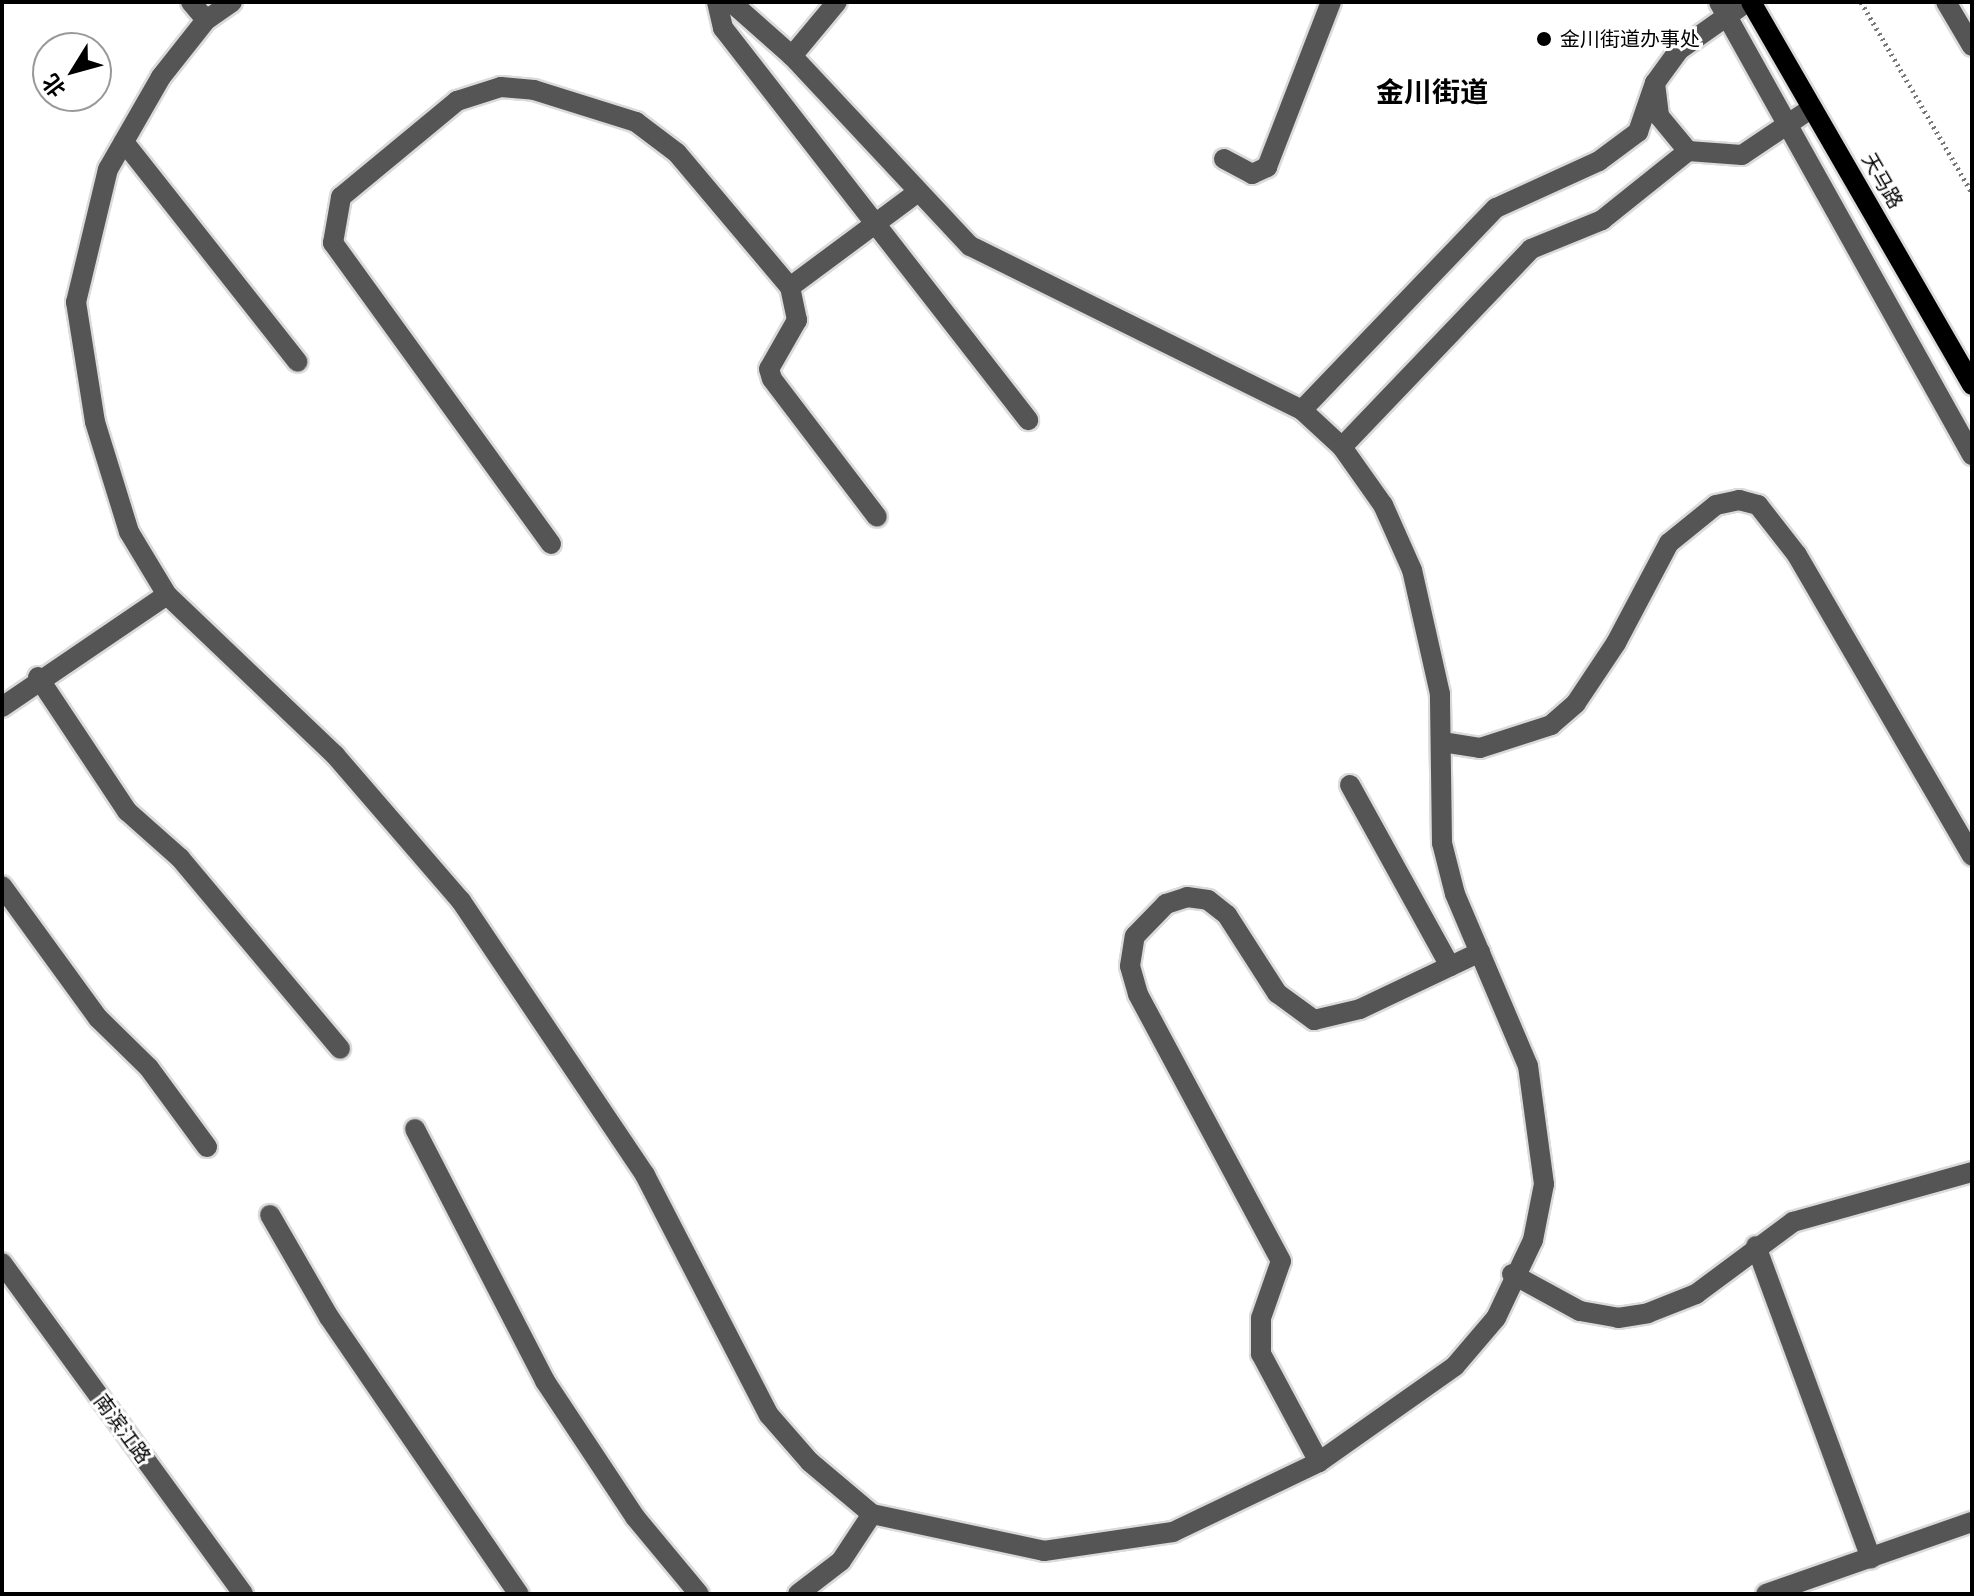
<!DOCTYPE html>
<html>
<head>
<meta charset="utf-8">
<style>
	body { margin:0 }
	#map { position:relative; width:1974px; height:1596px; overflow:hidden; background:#fff; font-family:Poppins,"Noto Sans SC",sans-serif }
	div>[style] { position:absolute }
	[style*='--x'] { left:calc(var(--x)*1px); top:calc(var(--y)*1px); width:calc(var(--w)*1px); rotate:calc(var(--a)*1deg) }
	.path>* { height:5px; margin-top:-2.5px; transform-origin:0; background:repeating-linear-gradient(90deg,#777 0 2px,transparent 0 6px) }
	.roads { filter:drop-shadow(2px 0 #dbdbdb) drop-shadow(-2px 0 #dbdbdb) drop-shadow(0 2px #dbdbdb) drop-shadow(0 -2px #dbdbdb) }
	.minor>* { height:20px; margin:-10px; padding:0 10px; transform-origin:10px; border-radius:10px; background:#555 }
	.major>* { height:20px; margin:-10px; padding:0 10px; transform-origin:10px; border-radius:10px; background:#000 }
	.dots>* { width:22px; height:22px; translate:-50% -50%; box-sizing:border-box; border:4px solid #fff; border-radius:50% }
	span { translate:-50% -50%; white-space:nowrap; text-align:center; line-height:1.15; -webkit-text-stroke:6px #fff; paint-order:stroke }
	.poi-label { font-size:20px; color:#000 }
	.left { translate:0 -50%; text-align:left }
	.street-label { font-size:20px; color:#000 }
	.district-label { font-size:28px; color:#000; font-weight:700 }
	.frame { position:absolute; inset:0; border:4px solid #000; pointer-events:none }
	.north { position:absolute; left:32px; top:32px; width:80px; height:80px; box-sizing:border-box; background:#fff; border:2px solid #999; border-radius:50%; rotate:233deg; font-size:22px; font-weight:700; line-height:32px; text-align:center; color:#000 }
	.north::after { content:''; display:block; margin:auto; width:28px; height:36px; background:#000; clip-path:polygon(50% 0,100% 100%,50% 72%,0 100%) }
</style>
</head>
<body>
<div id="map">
	<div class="path">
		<i style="--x:1861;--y:2;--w:221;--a:59.8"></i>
	</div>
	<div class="roads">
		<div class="minor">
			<i style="--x:191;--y:2;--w:23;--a:50"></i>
			<i style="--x:232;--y:2;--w:32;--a:145"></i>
			<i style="--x:206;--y:20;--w:73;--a:128.3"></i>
			<i style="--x:161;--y:77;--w:106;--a:119.9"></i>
			<i style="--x:108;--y:169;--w:137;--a:103.5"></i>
			<i style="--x:76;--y:302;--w:121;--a:81"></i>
			<i style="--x:95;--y:422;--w:115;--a:72.8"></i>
			<i style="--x:129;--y:532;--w:74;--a:58.9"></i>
			<i style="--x:167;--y:595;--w:232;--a:43.6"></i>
			<i style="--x:335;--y:755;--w:193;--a:49.2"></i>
			<i style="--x:461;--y:901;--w:330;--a:56.1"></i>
			<i style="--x:645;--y:1175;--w:270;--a:62.7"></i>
			<i style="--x:769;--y:1415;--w:62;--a:48.9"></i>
			<i style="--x:810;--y:1462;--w:81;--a:40"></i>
			<i style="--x:872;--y:1514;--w:176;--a:12.1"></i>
			<i style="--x:1044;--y:1551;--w:130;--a:-8.4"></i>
			<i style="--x:1173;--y:1532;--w:162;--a:-25.6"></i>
			<i style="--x:1319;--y:1462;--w:166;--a:-35.2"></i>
			<i style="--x:1455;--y:1366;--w:63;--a:-49.5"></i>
			<i style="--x:1496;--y:1318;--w:86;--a:-64.6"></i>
			<i style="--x:1533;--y:1240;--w:57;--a:-78.9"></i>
			<i style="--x:1544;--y:1184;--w:119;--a:-97.7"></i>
			<i style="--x:1528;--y:1066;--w:187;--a:-113"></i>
			<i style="--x:1455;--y:894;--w:53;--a:-104.3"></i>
			<i style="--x:1442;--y:843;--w:149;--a:-90.8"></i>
			<i style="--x:1440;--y:694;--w:127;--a:-102.7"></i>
			<i style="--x:1412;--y:570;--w:71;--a:-114"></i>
			<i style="--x:1383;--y:505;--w:71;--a:-125.3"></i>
			<i style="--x:1342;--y:447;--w:54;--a:-137.2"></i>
			<i style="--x:1302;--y:410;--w:370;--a:-153.7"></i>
			<i style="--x:970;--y:246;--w:260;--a:-133.1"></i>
			<i style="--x:792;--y:56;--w:81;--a:-138.5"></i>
			<i style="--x:717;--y:2;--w:27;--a:77"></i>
			<i style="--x:723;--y:28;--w:497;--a:52.1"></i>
			<i style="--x:1719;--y:2;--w:519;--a:60.82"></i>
			<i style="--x:1747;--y:2;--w:83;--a:144.8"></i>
			<i style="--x:1679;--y:50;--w:41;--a:126"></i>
			<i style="--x:1655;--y:83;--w:33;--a:83"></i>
			<i style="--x:1659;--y:116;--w:45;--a:50.4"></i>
			<i style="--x:1688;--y:151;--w:54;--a:4.2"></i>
			<i style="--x:1742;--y:155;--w:84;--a:-33.9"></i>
			<i style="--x:1946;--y:2;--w:51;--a:59.4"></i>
			<i style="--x:792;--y:56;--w:70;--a:-50.2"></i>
			<i style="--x:124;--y:142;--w:280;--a:51.7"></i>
			<i style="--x:1224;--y:159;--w:32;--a:28"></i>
			<i style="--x:1252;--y:174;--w:17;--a:-25"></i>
			<i style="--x:1267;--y:167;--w:177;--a:-68.8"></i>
			<i style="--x:790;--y:287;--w:159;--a:-36.6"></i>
			<i style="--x:1302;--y:410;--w:280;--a:-46.2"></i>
			<i style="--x:1496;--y:208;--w:113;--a:-24.5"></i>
			<i style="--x:1599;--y:161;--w:49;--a:-36.6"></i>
			<i style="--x:1638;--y:132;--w:52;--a:-70.9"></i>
			<i style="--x:1342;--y:447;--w:274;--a:-46.3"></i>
			<i style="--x:1531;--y:249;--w:77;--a:-22.2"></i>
			<i style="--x:1602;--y:220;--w:110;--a:-38.7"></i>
			<i style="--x:551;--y:544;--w:372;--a:-125.9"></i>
			<i style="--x:333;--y:243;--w:47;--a:-80.1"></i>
			<i style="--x:341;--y:197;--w:151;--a:-39.6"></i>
			<i style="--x:457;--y:101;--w:46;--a:-17.7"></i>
			<i style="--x:501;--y:87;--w:33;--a:5"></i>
			<i style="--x:534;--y:90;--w:107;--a:17.4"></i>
			<i style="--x:636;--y:122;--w:51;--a:37.1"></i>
			<i style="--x:677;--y:153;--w:175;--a:49.9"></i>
			<i style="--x:790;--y:287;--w:34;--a:78"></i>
			<i style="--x:797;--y:320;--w:56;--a:119.7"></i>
			<i style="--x:769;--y:369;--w:10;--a:73"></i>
			<i style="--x:772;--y:379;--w:173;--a:52.7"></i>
			<i style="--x:38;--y:677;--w:161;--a:56.4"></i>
			<i style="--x:127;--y:811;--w:71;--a:41.6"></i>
			<i style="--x:180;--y:858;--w:249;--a:50"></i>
			<i style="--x:2;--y:707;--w:199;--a:-34.2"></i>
			<i style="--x:1442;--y:742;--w:38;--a:9"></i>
			<i style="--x:1480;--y:748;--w:75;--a:-17.9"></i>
			<i style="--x:1551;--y:725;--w:33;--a:-41"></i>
			<i style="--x:1576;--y:703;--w:72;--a:-56.3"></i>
			<i style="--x:1616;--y:643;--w:113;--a:-62.1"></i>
			<i style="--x:1669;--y:543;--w:60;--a:-39"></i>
			<i style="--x:1716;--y:505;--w:24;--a:-12"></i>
			<i style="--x:1739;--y:500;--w:20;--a:15"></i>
			<i style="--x:1758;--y:505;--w:63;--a:52"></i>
			<i style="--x:1797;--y:555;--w:348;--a:59.8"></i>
			<i style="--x:1350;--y:785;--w:207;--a:61.1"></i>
			<i style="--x:2;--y:886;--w:163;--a:54"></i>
			<i style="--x:98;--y:1018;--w:71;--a:44.4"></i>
			<i style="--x:149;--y:1068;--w:98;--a:53.7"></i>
			<i style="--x:415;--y:1129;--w:284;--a:62.7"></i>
			<i style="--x:545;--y:1381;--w:163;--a:56.5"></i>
			<i style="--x:635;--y:1517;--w:100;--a:50.3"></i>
			<i style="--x:270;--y:1215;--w:118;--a:60"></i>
			<i style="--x:329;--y:1317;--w:336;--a:55.6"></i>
			<i style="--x:1756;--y:1246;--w:333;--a:69.8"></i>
			<i style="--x:2;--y:1263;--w:409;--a:53.9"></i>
			<i style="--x:1512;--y:1274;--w:77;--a:28.6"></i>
			<i style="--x:1580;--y:1311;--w:39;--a:10"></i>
			<i style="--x:1618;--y:1318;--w:30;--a:-9"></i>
			<i style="--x:1648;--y:1313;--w:52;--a:-21.6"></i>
			<i style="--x:1696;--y:1294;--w:121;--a:-36.6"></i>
			<i style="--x:1793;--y:1222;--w:186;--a:-15.6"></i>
			<i style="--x:1319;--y:1462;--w:123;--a:-118.2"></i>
			<i style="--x:1261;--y:1354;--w:36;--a:-90"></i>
			<i style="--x:1261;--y:1318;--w:60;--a:-70.7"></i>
			<i style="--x:1281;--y:1261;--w:303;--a:-118.2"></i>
			<i style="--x:1138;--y:994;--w:29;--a:-106"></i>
			<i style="--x:1130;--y:966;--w:30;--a:-81"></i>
			<i style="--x:1135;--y:936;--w:45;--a:-45.9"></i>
			<i style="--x:1166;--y:904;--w:22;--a:-18"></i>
			<i style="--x:1187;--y:897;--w:21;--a:8"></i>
			<i style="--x:1208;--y:900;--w:24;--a:38"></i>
			<i style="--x:1227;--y:915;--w:93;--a:57.3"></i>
			<i style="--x:1277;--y:993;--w:46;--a:36.1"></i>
			<i style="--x:1314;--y:1020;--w:47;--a:-13.4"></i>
			<i style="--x:1360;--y:1009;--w:133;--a:-25.4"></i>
			<i style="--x:798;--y:1594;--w:54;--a:-37.5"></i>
			<i style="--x:841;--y:1561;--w:56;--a:-56.6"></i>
			<i style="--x:1766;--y:1594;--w:218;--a:-19.3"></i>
		</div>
		<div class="major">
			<i style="--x:1751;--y:2;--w:442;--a:60"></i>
		</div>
	</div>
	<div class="dots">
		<i style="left:1544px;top:39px;background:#000"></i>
	</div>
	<div class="poi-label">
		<span class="left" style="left:1560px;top:39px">金川街道办事处</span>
	</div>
	<div class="street-label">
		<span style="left:1882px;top:181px;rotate:60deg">天马路</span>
		<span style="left:122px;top:1429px;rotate:54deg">南滨江路</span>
	</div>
	<div class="district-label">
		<span style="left:1432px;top:93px">金川街道</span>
	</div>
	<div class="frame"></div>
	<div class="north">北</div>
</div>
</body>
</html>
